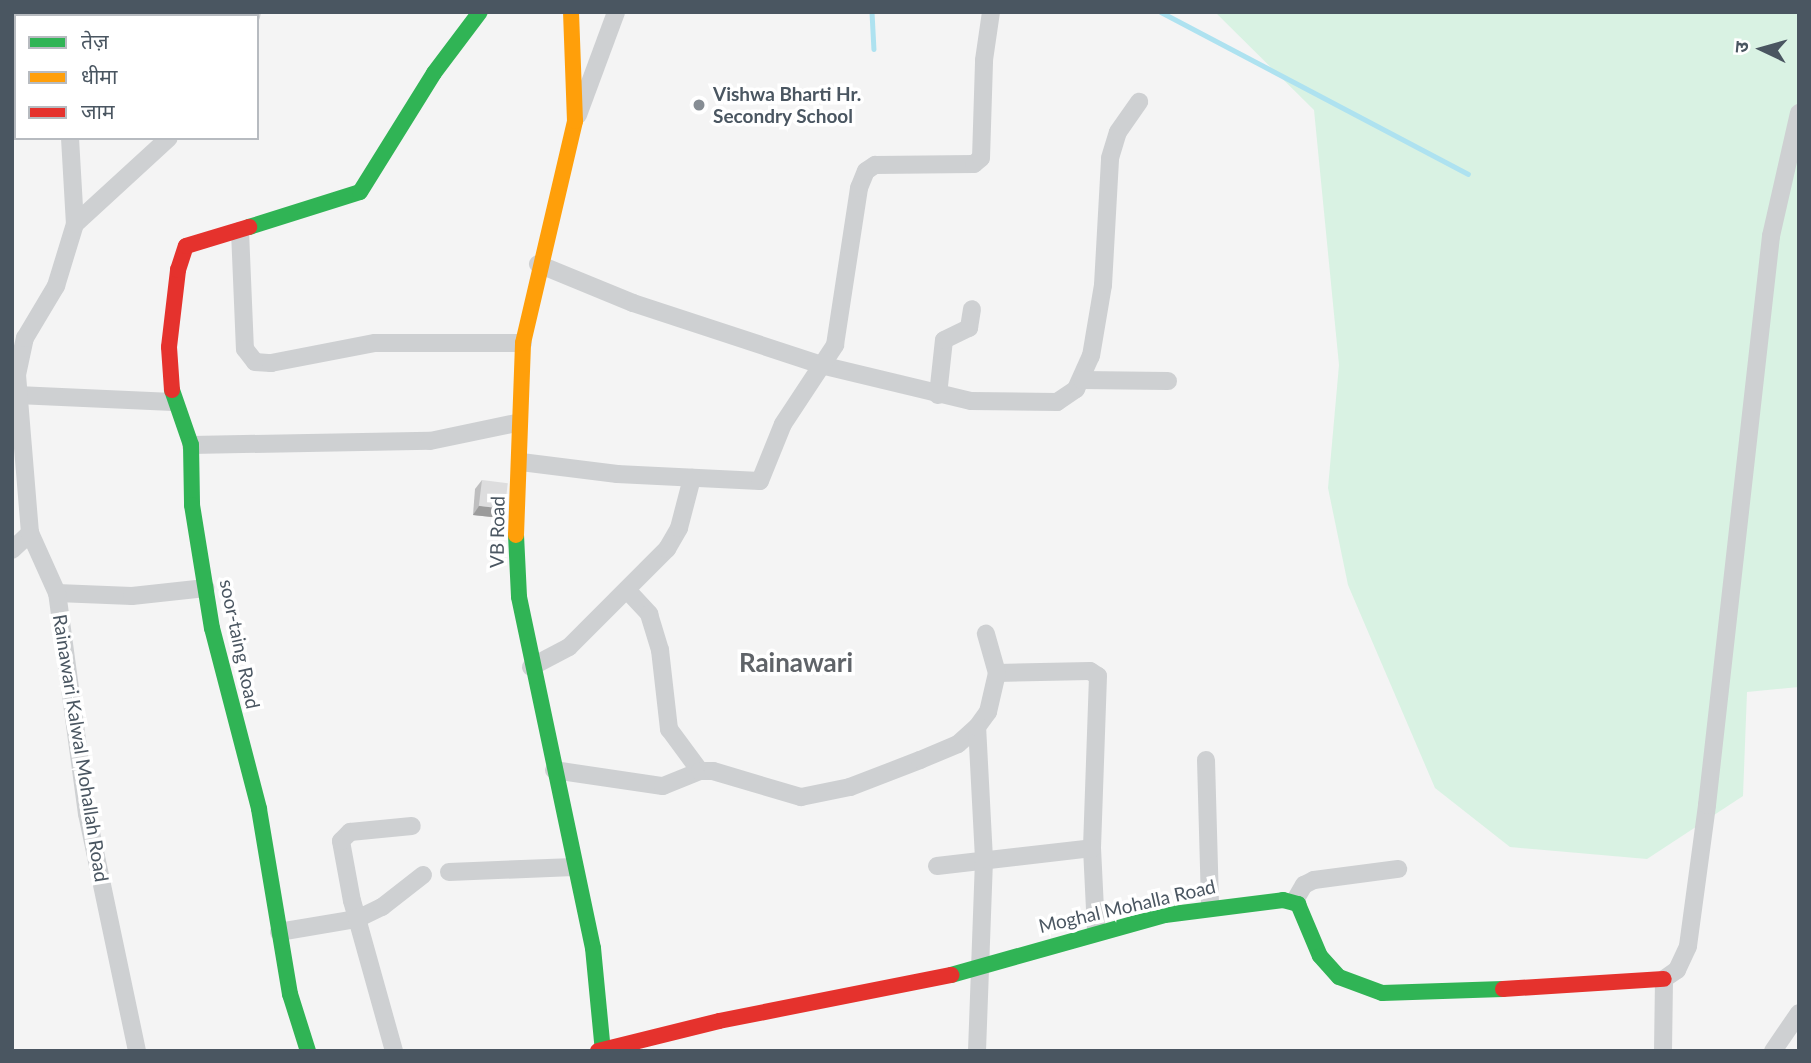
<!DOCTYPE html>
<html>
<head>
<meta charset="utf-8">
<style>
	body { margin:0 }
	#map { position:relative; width:1811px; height:1063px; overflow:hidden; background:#f4f4f4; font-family:Lato,"Noto Sans Devanagari",sans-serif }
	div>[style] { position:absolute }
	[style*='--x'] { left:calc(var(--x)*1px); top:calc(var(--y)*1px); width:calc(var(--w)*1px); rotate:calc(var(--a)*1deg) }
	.green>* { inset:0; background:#d9f2e3 }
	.stream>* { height:4.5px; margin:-2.25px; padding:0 2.25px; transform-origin:2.25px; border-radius:2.25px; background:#aee2f0 }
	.street>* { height:18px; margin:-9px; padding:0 9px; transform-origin:9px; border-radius:9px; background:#ced0d2 }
	.fast>* { height:16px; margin:-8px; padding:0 8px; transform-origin:8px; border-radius:8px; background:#30b455 }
	.slow>* { height:16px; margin:-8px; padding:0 8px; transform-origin:8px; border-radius:8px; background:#ff9f0a }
	.jam>* { height:16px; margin:-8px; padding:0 8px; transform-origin:8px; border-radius:8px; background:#e5322d }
	.wall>* { inset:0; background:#bebebf }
	.shaded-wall>* { inset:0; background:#9b9b9b }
	.building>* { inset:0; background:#ddddde; transform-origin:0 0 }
	.dots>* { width:19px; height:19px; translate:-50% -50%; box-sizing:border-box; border:4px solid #fff; border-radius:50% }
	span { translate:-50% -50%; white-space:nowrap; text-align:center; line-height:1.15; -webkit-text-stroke:7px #fff; paint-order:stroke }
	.poi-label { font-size:19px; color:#4a5661; font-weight:700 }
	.left { translate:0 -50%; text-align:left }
	.street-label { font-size:19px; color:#4a5661 }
	.district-label { font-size:26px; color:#5f6368; font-weight:700 }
	.frame { position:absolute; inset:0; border:14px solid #4a5661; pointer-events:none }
	.legend { position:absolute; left:14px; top:14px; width:245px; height:126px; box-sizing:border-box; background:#fff; border:2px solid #b7bbc0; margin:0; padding:9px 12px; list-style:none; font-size:21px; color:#4a5661 }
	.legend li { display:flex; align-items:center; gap:14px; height:35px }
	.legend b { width:35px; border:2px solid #b7bbc0 }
	.north { position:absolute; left:1727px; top:14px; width:70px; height:70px; -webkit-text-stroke:5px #fff; paint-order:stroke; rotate:275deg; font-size:19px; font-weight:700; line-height:28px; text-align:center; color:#4a5661 }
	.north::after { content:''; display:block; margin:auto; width:24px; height:32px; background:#4a5661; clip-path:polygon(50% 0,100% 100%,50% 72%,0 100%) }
</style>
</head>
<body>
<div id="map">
	<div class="green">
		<i style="clip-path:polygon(1215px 12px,1799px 12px,1799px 687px,1747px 692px,1743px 796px,1647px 859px,1510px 847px,1435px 788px,1348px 585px,1328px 488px,1339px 365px,1314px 110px)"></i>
	</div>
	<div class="stream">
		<i style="--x:872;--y:12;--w:37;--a:87"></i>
		<i style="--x:1161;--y:12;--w:347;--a:27.8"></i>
	</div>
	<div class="street">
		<i style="--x:106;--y:16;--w:4;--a:-90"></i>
		<i style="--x:251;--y:16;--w:4;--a:-76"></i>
		<i style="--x:578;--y:115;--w:110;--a:-69.7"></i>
		<i style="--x:70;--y:138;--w:86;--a:86.7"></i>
		<i style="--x:240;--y:231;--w:118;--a:87.6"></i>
		<i style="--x:245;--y:349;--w:16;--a:52"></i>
		<i style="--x:255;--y:362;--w:16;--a:4"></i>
		<i style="--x:271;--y:363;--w:106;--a:-10.9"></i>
		<i style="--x:375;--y:343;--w:148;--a:0"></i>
		<i style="--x:538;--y:264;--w:103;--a:22.3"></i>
		<i style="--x:633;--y:303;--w:202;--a:18.2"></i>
		<i style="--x:825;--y:366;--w:150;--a:13.5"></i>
		<i style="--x:971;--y:401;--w:86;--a:0.7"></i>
		<i style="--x:1057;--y:402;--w:23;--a:-34"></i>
		<i style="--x:1076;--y:389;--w:36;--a:-66"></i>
		<i style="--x:1091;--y:356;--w:72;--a:-80.4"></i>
		<i style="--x:1103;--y:285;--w:127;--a:-86.8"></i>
		<i style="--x:1110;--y:158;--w:27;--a:-73"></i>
		<i style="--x:1118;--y:132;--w:37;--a:-55"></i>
		<i style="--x:1082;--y:380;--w:86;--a:0.7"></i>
		<i style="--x:17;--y:395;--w:156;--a:2.6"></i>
		<i style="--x:938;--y:395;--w:55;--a:-83.8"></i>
		<i style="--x:944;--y:340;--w:28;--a:-26"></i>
		<i style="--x:969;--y:328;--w:19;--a:-81"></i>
		<i style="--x:191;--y:445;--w:239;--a:-1"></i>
		<i style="--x:430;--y:441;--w:88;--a:-11.8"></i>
		<i style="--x:521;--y:462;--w:97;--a:7.1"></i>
		<i style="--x:617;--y:474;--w:143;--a:2.8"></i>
		<i style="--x:760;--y:481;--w:61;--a:-68"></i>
		<i style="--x:783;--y:424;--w:95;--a:-56.6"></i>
		<i style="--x:835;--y:345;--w:159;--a:-81.3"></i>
		<i style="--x:859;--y:188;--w:18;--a:-68"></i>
		<i style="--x:866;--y:171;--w:11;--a:-34"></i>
		<i style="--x:875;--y:165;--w:99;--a:-0.6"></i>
		<i style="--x:974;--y:164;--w:9;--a:-41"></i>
		<i style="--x:981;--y:158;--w:98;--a:-88.2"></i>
		<i style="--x:984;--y:60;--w:49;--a:-81.7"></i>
		<i style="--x:12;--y:550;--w:25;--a:-43"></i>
		<i style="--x:627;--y:590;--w:33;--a:47"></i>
		<i style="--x:649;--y:614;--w:38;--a:73"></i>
		<i style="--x:660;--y:650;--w:80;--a:83.5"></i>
		<i style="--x:669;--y:729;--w:52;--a:53.6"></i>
		<i style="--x:57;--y:593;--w:75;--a:2.3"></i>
		<i style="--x:132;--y:596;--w:74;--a:-6.2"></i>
		<i style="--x:531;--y:667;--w:43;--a:-27.8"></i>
		<i style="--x:569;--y:647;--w:139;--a:-45"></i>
		<i style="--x:667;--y:549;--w:24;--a:-60"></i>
		<i style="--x:679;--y:528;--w:52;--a:-75.4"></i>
		<i style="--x:997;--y:673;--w:93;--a:-1.2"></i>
		<i style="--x:1090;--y:671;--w:9;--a:32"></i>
		<i style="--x:1098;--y:676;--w:172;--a:92"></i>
		<i style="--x:1092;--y:848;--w:83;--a:87.2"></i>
		<i style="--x:1206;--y:760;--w:147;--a:88.4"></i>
		<i style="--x:554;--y:770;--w:110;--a:8.4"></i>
		<i style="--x:663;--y:786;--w:40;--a:-22"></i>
		<i style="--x:700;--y:771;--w:13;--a:0"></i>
		<i style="--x:713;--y:771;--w:92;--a:16.5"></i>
		<i style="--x:801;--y:797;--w:50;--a:-11.5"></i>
		<i style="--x:850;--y:787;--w:75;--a:-21.1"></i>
		<i style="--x:920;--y:760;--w:41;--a:-22.8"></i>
		<i style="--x:958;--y:744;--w:25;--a:-42"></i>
		<i style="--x:937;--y:866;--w:156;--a:-6.6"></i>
		<i style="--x:449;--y:872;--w:125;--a:-2.3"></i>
		<i style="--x:1294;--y:902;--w:20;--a:-60"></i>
		<i style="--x:1304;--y:885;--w:11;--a:-27"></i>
		<i style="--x:1314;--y:880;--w:85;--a:-7.5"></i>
		<i style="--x:279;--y:932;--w:79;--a:-9.5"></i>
		<i style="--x:357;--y:919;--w:28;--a:-26"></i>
		<i style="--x:382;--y:907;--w:52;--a:-38"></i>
		<i style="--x:137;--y:1051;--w:242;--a:-101.9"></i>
		<i style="--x:87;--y:814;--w:223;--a:-97.7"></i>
		<i style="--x:57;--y:593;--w:66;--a:-114.2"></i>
		<i style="--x:30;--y:533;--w:159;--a:-94.7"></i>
		<i style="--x:17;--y:375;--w:38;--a:-78"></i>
		<i style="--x:25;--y:338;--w:61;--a:-59.2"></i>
		<i style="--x:56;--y:286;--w:65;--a:-73"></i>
		<i style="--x:75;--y:224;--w:127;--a:-42.5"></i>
		<i style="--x:394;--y:1051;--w:156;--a:-105.6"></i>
		<i style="--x:352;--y:901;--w:61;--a:-100.4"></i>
		<i style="--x:341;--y:841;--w:13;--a:-45"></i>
		<i style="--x:350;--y:832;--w:62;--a:-5.5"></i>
		<i style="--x:977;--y:1051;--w:192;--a:-87.9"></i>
		<i style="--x:984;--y:859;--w:132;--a:-93"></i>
		<i style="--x:977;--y:727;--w:19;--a:-54"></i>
		<i style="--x:988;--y:712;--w:40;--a:-77"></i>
		<i style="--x:997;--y:673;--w:41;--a:-105.8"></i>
		<i style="--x:1663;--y:1051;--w:72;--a:-89.2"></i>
		<i style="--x:1664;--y:979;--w:16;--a:-35"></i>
		<i style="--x:1677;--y:970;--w:26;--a:-65"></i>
		<i style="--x:1688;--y:946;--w:142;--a:-82.3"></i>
		<i style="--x:1707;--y:805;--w:573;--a:-83.58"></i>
		<i style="--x:1771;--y:236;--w:126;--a:-77.2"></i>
		<i style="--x:1773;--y:1051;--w:46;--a:-55.6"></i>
	</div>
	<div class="fast">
		<i style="--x:249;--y:227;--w:116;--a:-17.5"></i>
		<i style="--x:360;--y:192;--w:140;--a:-58.1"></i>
		<i style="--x:434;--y:73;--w:76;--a:-53"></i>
		<i style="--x:172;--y:390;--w:58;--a:70.9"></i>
		<i style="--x:191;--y:445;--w:60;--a:89"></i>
		<i style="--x:192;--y:505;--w:125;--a:80.8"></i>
		<i style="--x:212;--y:628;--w:187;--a:75.4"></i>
		<i style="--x:259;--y:809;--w:188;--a:80.5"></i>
		<i style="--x:290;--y:994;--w:60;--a:72.5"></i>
		<i style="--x:516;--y:535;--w:62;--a:87.2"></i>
		<i style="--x:519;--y:597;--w:359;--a:78.1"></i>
		<i style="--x:593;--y:948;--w:103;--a:84.5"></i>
		<i style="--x:951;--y:975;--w:222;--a:-15.7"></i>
		<i style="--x:1165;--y:915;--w:119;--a:-7.2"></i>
		<i style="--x:1283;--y:900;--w:16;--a:15"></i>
		<i style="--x:1298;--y:904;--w:56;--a:67.1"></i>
		<i style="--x:1320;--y:956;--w:28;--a:48"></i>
		<i style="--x:1339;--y:977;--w:46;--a:20.4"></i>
		<i style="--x:1382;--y:993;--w:121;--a:-1.9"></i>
	</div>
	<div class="slow">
		<i style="--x:516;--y:535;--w:192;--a:-87.9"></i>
		<i style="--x:523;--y:343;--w:228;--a:-76.8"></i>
		<i style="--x:575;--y:121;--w:109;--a:-92.1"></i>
	</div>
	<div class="jam">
		<i style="--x:172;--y:390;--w:43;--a:-94"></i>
		<i style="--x:169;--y:347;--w:78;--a:-83.3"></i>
		<i style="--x:178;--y:270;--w:25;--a:-72"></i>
		<i style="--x:186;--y:246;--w:66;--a:-16.8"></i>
		<i style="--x:1503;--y:989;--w:161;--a:-3.6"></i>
		<i style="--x:598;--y:1051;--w:125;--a:-13.9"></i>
		<i style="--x:719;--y:1021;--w:237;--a:-11.2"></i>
	</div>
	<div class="wall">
		<i style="clip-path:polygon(482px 480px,507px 509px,501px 518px,473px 515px,475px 489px)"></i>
	</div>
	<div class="shaded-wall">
		<i style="clip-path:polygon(479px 506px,507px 509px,501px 518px,473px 515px)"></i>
	</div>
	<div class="building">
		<i style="left:482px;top:480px;width:26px;height:26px;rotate:7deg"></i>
	</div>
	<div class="dots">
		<i style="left:699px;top:105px;background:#868d94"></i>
	</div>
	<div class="poi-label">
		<span class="left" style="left:713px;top:105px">Vishwa Bharti Hr.<br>Secondry School</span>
	</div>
	<div class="street-label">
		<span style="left:497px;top:532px;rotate:-89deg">VB Road</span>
		<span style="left:240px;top:644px;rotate:78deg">soor-taing Road</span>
		<span style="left:81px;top:748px;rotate:81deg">Rainawari Kalwal Mohallah Road</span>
		<span style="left:1127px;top:906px;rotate:-13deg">Moghal Mohalla Road</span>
	</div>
	<div class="district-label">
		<span style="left:796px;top:663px">Rainawari</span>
	</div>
	<div class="frame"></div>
	<ul class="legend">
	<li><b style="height:9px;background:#30b455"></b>तेज़</li>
	<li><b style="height:9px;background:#ff9f0a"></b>धीमा</li>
	<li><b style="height:9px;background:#e5322d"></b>जाम</li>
	</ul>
	<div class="north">उ</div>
</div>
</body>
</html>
